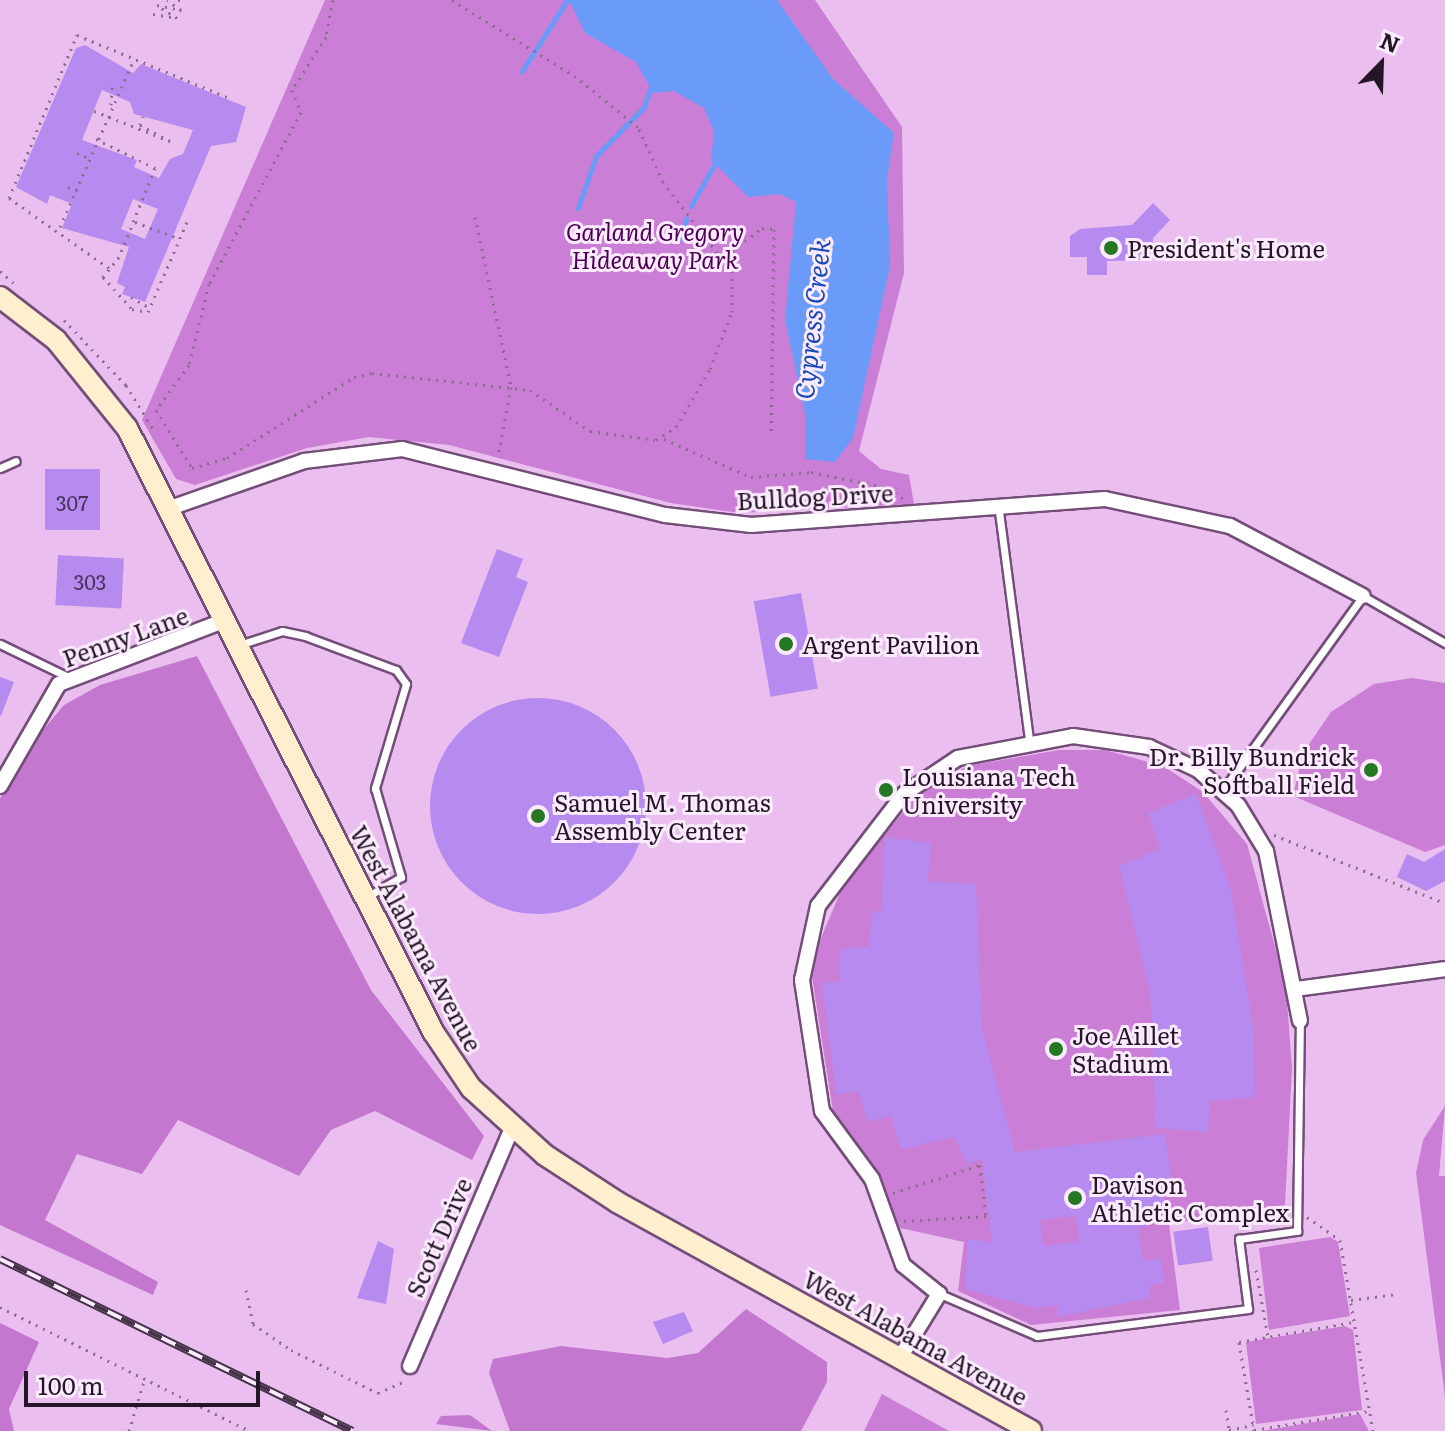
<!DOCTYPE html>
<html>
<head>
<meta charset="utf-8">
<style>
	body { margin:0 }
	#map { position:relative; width:1445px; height:1431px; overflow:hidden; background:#eabfef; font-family:Literata,serif }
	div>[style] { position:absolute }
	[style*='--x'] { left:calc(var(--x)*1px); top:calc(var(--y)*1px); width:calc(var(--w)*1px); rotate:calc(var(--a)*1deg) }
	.green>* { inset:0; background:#cb7ed5 }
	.forest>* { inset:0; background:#c477ce }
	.water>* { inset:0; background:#6b9bf9 }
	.stream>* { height:5px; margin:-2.5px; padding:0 2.5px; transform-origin:2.5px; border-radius:2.5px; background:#6b9bf9 }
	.building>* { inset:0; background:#b68aef; transform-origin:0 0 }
	.round { border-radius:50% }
	.path>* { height:3px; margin-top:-1.5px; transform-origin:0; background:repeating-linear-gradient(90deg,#8b6e8f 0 2px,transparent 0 8px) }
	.roads { filter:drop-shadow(2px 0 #734e78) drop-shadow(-2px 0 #734e78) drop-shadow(0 2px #734e78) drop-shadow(0 -2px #734e78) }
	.service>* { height:7px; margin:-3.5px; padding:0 3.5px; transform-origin:3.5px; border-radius:3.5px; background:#fff }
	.minor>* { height:14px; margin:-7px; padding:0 7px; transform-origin:7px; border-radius:7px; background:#fff }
	.secondary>* { height:20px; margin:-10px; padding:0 10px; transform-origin:10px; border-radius:10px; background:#ffefce }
	.rail>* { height:8px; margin-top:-4px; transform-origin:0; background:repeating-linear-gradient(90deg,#fceafe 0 15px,#463349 0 30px); box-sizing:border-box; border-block:2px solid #463349 }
	.dots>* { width:22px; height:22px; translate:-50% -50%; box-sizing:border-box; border:4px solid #fceafe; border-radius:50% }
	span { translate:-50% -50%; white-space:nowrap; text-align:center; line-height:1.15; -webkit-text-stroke:6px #fceafe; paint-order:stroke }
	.number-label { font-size:20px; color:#493359 }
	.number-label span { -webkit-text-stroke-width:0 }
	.park-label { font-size:24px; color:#4c0055; font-style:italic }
	.poi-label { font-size:24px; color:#251627 }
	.left { translate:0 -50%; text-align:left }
	.right { translate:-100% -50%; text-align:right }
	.street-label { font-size:24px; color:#251627 }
	.water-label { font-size:26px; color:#194bb7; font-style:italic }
	.north { position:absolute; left:1341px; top:24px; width:80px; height:80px; -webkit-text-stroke:6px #fceafe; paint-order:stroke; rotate:23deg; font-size:22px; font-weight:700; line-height:32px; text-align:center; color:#251627 }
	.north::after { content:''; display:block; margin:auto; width:28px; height:36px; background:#251627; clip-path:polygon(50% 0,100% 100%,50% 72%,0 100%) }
	.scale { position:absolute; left:24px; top:1371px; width:236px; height:36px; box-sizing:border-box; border:4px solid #251627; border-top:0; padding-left:10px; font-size:24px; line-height:28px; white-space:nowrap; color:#251627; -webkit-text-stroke:6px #fceafe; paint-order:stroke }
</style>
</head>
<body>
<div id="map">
	<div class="green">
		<i style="clip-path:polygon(325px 0,815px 0,902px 127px,904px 273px,859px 451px,881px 469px,909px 475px,914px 504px,739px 513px,671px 503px,449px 445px,369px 437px,307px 448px,195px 485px,176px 479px,142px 420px)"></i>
		<i style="clip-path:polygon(1412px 678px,1445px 683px,1445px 845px,1425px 852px,1293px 796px,1303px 753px,1331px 712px,1374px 684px)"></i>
		<i style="clip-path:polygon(1059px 750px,1105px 750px,1163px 766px,1203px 792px,1247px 844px,1286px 987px,1292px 1068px,1285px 1205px,1169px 1224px,1180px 1310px,1031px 1325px,958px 1291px,964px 1242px,900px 1228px,875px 1171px,834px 1118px,810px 964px,843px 886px,918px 794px,967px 766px)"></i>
		<i style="clip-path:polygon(1445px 1106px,1439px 1176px,1445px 1176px,1445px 1397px,1416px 1173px,1423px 1140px)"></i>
		<i style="clip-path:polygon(1330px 1237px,1338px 1242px,1350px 1316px,1269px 1330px,1259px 1248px)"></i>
		<i style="clip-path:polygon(1345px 1326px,1353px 1330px,1362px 1410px,1256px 1424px,1246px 1342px)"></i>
		<i style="clip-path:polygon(882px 1394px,949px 1431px,864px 1431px)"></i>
		<i style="clip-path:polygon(1360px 1414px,1369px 1431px,1261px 1431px)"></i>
	</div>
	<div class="forest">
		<i style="clip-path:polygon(197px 656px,371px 990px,484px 1136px,472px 1160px,375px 1111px,331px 1130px,299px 1176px,178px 1120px,142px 1174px,77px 1154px,45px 1220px,158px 1282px,153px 1295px,0 1225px,0 799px,17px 761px,64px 705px,100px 685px)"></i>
		<i style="clip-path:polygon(746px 1309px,827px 1362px,827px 1382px,801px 1431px,510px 1431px,489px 1373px,493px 1359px,561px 1346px,667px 1358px,698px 1353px)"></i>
		<i style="clip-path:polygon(0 1323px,39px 1342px,9px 1409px,14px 1431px,0 1431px)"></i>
		<i style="clip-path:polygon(470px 1415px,492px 1431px,436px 1424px,441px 1416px)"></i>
	</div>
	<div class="water">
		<i style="clip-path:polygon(569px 0,777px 0,833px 79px,894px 133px,887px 180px,890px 266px,853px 438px,835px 462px,805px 459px,805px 414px,785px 320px,796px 202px,780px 194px,748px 197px,711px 160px,714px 132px,704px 108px,674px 91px,653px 93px,636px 62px,585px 33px)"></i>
	</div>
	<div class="stream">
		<i style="--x:522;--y:71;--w:84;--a:-57.6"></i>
		<i style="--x:691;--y:206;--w:55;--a:-60.6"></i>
		<i style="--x:578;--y:208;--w:55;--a:-70.9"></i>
		<i style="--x:596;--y:156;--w:69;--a:-45.6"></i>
		<i style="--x:644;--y:107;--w:24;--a:-71"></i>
		<i style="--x:680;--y:239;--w:21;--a:-73"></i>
	</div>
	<div class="building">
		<i style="clip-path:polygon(evenodd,85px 45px,133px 73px,141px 64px,246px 107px,236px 142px,211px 146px,145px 302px,122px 294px,125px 287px,117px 283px,129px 247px,62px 228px,72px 204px,50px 195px,47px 204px,16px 187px,76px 48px,85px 45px,102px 90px,130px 102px,134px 114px,193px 130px,183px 154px,170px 159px,159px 178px,134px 167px,137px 160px,82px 140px,102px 90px,85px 45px,133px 199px,158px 209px,145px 239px,121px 229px,133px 199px)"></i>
		<i style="clip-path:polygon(1153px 203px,1170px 220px,1153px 238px,1153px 260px,1107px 261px,1107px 275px,1087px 275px,1087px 257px,1070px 257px,1070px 236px,1080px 229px,1132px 225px)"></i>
		<i style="left:45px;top:469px;width:55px;height:61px"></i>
		<i style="clip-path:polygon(497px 549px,523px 559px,516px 577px,528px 582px,499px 657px,461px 643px)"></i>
		<i style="left:58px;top:555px;width:66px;height:50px;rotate:3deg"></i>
		<i style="left:801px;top:593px;width:97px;height:48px;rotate:80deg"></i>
		<i style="clip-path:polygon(0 677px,14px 682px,1px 716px,0 715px)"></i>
		<i class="round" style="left:430px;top:698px;width:216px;height:216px"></i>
		<i style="clip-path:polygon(1196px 794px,1231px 890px,1254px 1034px,1255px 1097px,1210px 1101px,1208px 1132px,1156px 1128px,1150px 993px,1119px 866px,1160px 849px,1148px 813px)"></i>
		<i style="clip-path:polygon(evenodd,885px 837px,931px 843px,928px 881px,976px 884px,982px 1028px,1015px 1152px,1165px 1134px,1172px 1185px,1162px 1186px,1165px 1209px,1148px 1211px,1150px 1226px,1138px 1228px,1143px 1261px,1161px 1259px,1164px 1283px,1150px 1285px,1150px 1298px,1057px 1317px,1057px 1305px,1035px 1308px,965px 1289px,968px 1239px,992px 1242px,982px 1159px,967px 1164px,954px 1137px,901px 1149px,890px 1116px,868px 1122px,859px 1092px,836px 1094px,822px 983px,840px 982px,840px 949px,868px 947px,873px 911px,881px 911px,885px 837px,1076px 1216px,1079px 1241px,1043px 1246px,1040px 1220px,1076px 1216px)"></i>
		<i style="clip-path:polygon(1445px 849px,1445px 881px,1426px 891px,1397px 877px,1407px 854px,1424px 862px)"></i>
		<i style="left:1208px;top:1227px;width:34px;height:35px;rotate:82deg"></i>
		<i style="clip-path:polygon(378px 1241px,394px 1249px,386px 1304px,357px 1298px)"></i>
		<i style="clip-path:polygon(684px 1312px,693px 1331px,663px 1344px,653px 1322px)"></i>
	</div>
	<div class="path">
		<i style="--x:178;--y:0;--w:7;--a:0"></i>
		<i style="--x:333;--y:0;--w:38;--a:101"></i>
		<i style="--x:326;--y:37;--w:63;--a:122.7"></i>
		<i style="--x:292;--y:90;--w:24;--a:68"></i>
		<i style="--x:301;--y:112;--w:195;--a:118.1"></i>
		<i style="--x:209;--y:284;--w:83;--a:103.9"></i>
		<i style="--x:189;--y:365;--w:56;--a:126.3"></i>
		<i style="--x:156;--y:410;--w:68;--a:58.2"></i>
		<i style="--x:192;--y:468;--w:36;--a:-16"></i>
		<i style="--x:227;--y:458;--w:151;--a:-32.5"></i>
		<i style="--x:354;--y:377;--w:18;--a:-13"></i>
		<i style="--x:372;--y:373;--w:159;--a:6.1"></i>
		<i style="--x:530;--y:390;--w:73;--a:34.3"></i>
		<i style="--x:590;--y:431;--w:67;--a:7.8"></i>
		<i style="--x:656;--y:440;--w:24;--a:-33"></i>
		<i style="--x:676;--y:427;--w:67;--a:-59.6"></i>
		<i style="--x:710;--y:369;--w:61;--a:-68.9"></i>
		<i style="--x:732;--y:312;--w:40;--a:-90"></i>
		<i style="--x:732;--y:272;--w:113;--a:-127.5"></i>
		<i style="--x:663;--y:182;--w:60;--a:-114.4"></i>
		<i style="--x:638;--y:127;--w:80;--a:-141.1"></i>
		<i style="--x:576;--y:77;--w:146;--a:-148.2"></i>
		<i style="--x:153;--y:14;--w:24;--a:9"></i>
		<i style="--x:177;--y:18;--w:24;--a:-147"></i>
		<i style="--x:157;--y:5;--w:25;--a:12"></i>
		<i style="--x:181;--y:10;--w:17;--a:-144"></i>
		<i style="--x:111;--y:105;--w:19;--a:-87"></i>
		<i style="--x:94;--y:111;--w:82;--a:21.5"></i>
		<i style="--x:170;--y:141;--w:34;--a:-152"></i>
		<i style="--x:140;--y:125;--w:9;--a:-69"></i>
		<i style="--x:96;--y:139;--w:66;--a:26.2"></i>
		<i style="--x:155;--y:168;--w:96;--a:112"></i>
		<i style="--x:119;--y:257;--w:26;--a:129"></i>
		<i style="--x:103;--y:277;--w:43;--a:47.8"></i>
		<i style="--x:132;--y:309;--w:16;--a:11"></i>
		<i style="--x:148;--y:312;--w:98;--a:-66.6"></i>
		<i style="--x:77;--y:153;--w:12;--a:24"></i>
		<i style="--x:68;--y:187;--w:9;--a:21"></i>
		<i style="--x:475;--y:217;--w:174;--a:78"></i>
		<i style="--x:511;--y:387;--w:71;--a:100.5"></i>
		<i style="--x:135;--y:222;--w:48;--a:20.7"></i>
		<i style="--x:60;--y:227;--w:184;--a:-66.2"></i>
		<i style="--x:726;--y:256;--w:46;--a:-37.9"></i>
		<i style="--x:762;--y:228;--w:12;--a:5"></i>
		<i style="--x:774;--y:229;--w:205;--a:90.8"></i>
		<i style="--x:109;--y:268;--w:122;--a:-145"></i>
		<i style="--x:9;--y:198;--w:177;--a:-67.4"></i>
		<i style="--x:77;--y:35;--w:165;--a:22.5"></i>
		<i style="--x:0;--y:271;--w:18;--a:41"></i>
		<i style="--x:131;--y:297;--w:22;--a:30"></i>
		<i style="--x:64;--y:320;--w:90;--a:46.4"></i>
		<i style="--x:126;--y:385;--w:52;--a:58.5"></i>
		<i style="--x:664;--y:439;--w:95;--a:23.6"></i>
		<i style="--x:751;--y:477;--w:60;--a:-4.8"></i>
		<i style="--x:811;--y:472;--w:79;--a:11.7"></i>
		<i style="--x:888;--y:488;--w:21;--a:35"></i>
		<i style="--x:1274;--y:835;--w:184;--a:21.7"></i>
		<i style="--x:893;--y:1193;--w:91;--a:-17.8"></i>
		<i style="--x:980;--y:1165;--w:51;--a:83.3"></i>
		<i style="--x:986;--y:1216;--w:82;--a:176.5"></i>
		<i style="--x:1307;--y:1217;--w:40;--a:34.9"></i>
		<i style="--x:1340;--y:1240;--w:194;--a:80.2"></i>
		<i style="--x:1256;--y:1270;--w:68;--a:79.8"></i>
		<i style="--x:246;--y:1290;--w:35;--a:78"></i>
		<i style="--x:253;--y:1324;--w:46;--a:34.4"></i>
		<i style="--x:291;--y:1350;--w:97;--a:26.3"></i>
		<i style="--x:378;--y:1393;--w:30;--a:-24"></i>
		<i style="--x:1351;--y:1300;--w:46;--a:-7.4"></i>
		<i style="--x:0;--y:1307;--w:279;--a:26.4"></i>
		<i style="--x:1226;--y:1410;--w:20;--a:81"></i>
		<i style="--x:1229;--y:1430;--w:25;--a:-12"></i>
		<i style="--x:1254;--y:1430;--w:117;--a:-9.4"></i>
		<i style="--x:129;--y:1431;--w:52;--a:-73.3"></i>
		<i style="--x:1254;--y:1431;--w:90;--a:-99.6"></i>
		<i style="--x:1239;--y:1342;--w:117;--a:-9.9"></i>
	</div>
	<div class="roads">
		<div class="service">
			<i style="--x:0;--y:468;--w:17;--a:-24"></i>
			<i style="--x:998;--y:504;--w:239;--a:82.5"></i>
			<i style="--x:0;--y:644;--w:76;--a:25.9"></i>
			<i style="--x:239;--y:645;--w:45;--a:-18"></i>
			<i style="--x:282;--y:631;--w:24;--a:12"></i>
			<i style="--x:305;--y:636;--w:97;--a:20.5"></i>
			<i style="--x:396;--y:670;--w:17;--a:54"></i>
			<i style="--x:406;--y:684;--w:109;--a:106.6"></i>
			<i style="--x:375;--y:788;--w:93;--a:73.7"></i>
			<i style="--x:401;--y:877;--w:39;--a:150"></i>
			<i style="--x:1223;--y:790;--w:239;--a:-54.2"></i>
			<i style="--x:1363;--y:596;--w:95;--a:29.8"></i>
			<i style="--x:940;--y:1294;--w:106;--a:23.4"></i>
			<i style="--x:1037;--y:1336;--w:213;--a:-7.3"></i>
			<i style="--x:1248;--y:1309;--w:71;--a:-97.3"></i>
			<i style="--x:1239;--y:1239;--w:59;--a:-7.9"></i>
			<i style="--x:1297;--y:1231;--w:210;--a:-89.2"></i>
		</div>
		<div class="minor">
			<i style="--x:170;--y:508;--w:142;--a:-19.3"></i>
			<i style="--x:304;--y:461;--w:99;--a:-7"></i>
			<i style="--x:402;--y:449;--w:271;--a:14.1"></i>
			<i style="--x:665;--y:515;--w:87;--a:6.6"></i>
			<i style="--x:751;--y:525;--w:355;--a:-4.2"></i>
			<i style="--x:1105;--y:499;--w:128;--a:12.2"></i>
			<i style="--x:1230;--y:526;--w:150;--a:27.8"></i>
			<i style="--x:0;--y:786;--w:118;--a:-60"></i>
			<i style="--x:59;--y:684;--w:179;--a:-21"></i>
			<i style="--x:1296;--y:989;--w:150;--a:-7.6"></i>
			<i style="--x:901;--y:1356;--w:73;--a:-58.5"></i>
			<i style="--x:939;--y:1294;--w:46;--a:-141.1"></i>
			<i style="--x:903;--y:1265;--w:91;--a:-109.8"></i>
			<i style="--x:872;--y:1179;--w:84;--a:-126.3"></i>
			<i style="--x:822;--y:1111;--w:133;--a:-98.7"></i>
			<i style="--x:802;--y:980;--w:76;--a:-77.8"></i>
			<i style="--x:818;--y:906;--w:141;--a:-52.5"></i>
			<i style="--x:904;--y:794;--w:65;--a:-33.7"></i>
			<i style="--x:958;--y:758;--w:117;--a:-10.8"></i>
			<i style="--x:1073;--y:736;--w:77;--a:8.2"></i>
			<i style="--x:1149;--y:747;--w:54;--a:25.1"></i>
			<i style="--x:1198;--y:770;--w:53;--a:41.2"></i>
			<i style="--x:1238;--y:805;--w:54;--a:58.7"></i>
			<i style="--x:1266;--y:851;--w:173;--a:78.7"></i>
			<i style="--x:410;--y:1366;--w:259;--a:-66.8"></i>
		</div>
		<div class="secondary">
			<i style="--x:0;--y:297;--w:71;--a:37.5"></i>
			<i style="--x:56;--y:340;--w:113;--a:51.1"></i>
			<i style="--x:127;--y:428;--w:678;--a:63.1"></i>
			<i style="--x:434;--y:1033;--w:66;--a:56.1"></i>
			<i style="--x:471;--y:1088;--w:100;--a:42.2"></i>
			<i style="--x:545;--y:1155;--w:86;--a:33.1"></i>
			<i style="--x:617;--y:1202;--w:473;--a:28.9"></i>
		</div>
	</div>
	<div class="rail">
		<i style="--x:0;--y:1259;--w:392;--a:26"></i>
	</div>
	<div class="dots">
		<i style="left:1111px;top:248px;background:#257823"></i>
		<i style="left:786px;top:644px;background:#257823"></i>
		<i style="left:1371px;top:770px;background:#257823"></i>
		<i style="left:886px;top:790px;background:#257823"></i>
		<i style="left:538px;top:816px;background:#257823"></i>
		<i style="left:1056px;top:1049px;background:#257823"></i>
		<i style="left:1075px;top:1198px;background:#257823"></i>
	</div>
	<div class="number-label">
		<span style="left:72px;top:502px">307</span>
		<span style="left:90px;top:581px">303</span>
	</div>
	<div class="park-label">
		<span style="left:655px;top:245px">Garland Gregory<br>Hideaway Park</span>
	</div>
	<div class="poi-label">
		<span class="left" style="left:1127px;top:248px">President's Home</span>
		<span class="left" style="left:802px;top:644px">Argent Pavilion</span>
		<span class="right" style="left:1355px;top:770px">Dr. Billy Bundrick<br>Softball Field</span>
		<span class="left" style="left:902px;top:790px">Louisiana Tech<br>University</span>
		<span class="left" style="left:554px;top:816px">Samuel M. Thomas<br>Assembly Center</span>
		<span class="left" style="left:1072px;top:1049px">Joe Aillet<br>Stadium</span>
		<span class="left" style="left:1091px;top:1198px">Davison<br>Athletic Complex</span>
	</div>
	<div class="street-label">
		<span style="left:815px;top:496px;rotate:-3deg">Bulldog Drive</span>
		<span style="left:125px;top:636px;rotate:-20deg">Penny Lane</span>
		<span style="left:417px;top:938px;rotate:62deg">West Alabama Avenue</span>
		<span style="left:438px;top:1237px;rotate:-66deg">Scott Drive</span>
		<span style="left:916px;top:1337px;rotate:29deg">West Alabama Avenue</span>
	</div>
	<div class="water-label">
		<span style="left:811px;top:319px;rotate:-84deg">Cypress Creek</span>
	</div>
	<div class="north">N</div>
	<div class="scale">100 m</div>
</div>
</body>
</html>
